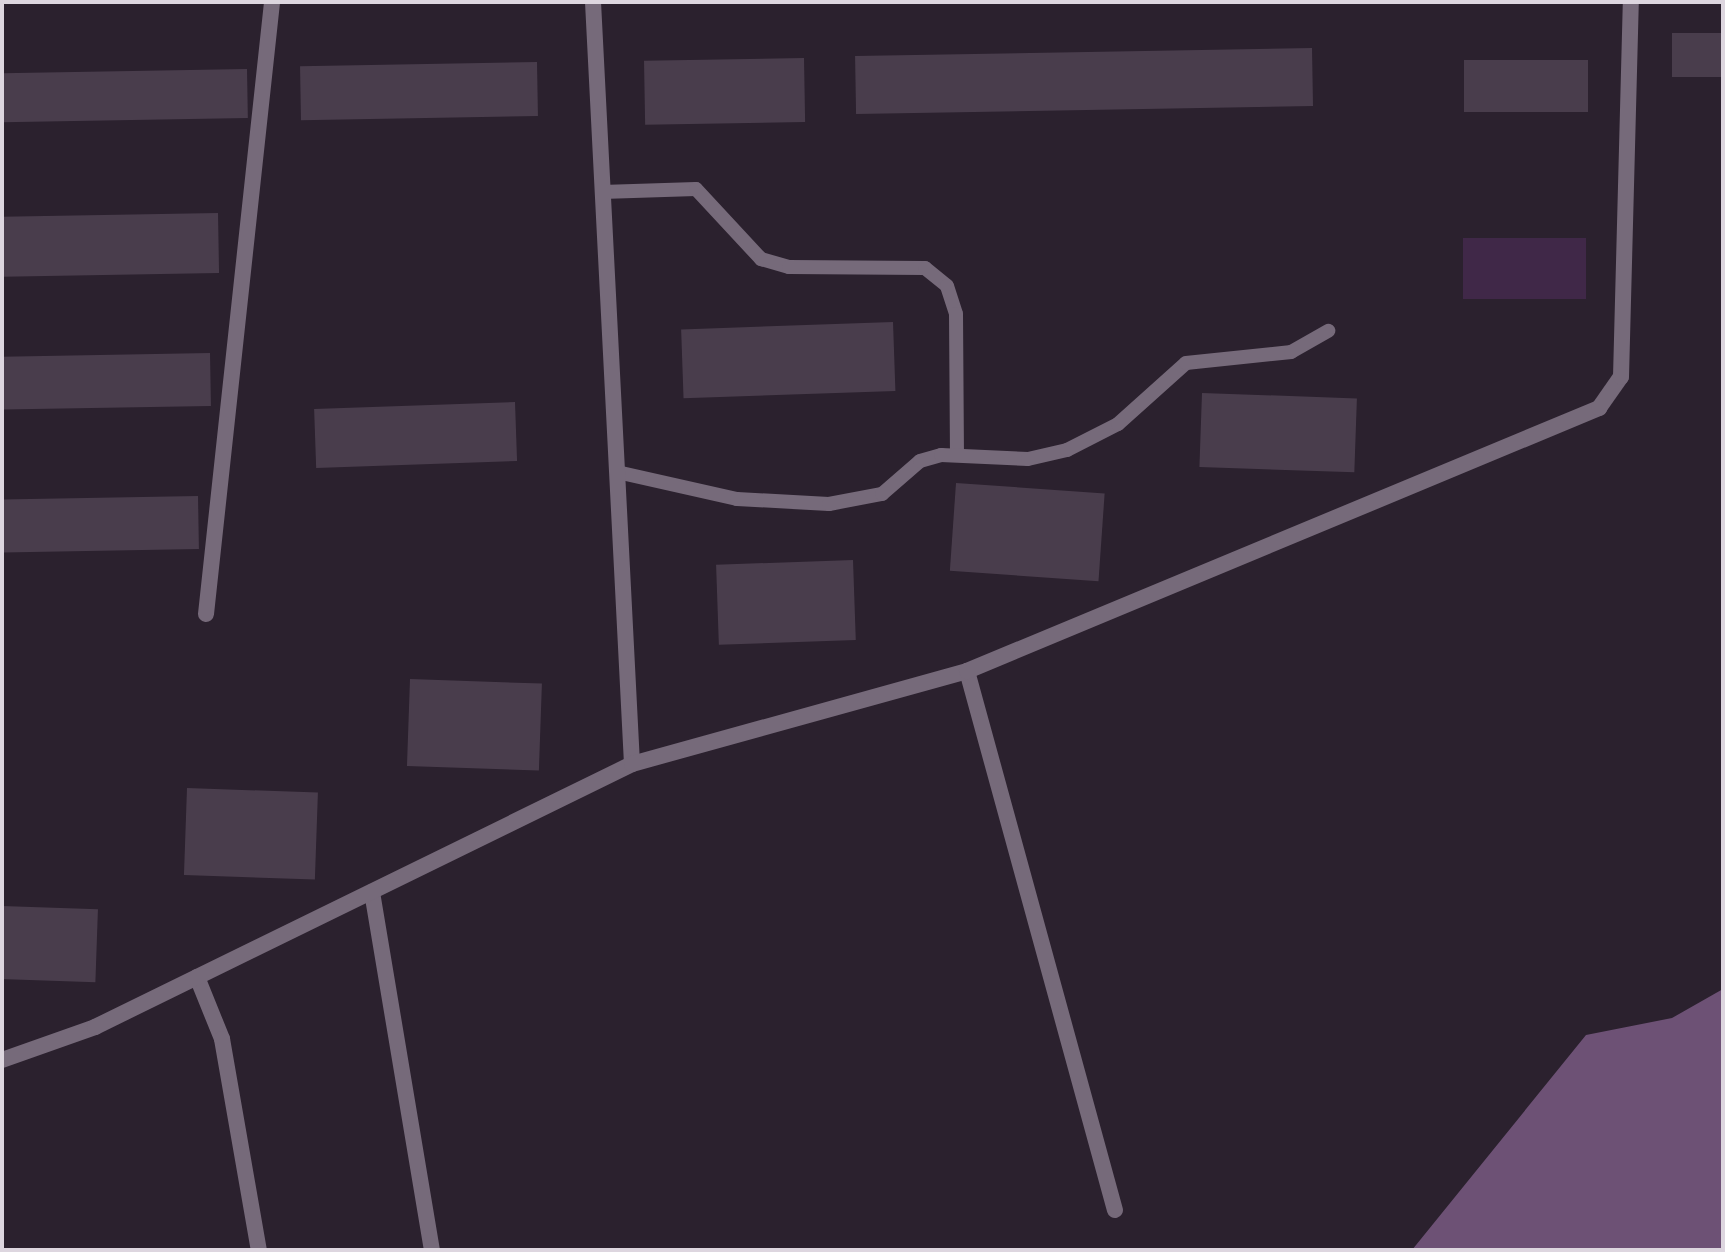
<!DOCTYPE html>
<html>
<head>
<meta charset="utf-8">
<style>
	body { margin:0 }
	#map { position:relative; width:1725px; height:1252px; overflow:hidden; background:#2b212e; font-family:Inter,sans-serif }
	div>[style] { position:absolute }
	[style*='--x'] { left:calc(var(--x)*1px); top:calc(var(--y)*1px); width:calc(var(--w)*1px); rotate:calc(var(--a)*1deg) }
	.green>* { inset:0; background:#402848; transform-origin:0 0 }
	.forest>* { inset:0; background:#6d5175 }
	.building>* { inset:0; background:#493d4c; transform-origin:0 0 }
	.lane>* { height:14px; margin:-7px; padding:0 7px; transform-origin:7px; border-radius:7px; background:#766a7a }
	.street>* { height:16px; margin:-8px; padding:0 8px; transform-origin:8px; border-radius:8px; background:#766a7a }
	span { translate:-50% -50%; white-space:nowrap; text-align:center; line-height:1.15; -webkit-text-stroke:6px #2b212e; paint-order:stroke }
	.frame { position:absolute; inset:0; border:4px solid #ddd6df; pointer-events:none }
</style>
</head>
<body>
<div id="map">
	<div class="green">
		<i style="left:1463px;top:238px;width:123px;height:61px"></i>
	</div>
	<div class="forest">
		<i style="clip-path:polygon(1723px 989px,1723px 1250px,1412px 1250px,1586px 1035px,1672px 1018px)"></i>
	</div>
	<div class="building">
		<i style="left:1723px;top:33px;width:44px;height:51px;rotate:90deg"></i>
		<i style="left:1312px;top:48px;width:58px;height:457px;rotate:89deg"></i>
		<i style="left:804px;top:58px;width:64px;height:160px;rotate:89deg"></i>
		<i style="left:1464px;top:60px;width:124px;height:52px"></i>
		<i style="left:537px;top:62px;width:54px;height:237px;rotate:89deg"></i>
		<i style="left:247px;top:69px;width:49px;height:245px;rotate:89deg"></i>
		<i style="left:218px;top:213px;width:60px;height:216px;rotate:89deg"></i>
		<i style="left:893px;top:322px;width:69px;height:212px;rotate:88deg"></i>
		<i style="left:210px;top:353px;width:53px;height:208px;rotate:89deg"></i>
		<i style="left:1202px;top:393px;width:155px;height:74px;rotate:2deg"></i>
		<i style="left:515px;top:402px;width:59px;height:201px;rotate:88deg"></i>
		<i style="left:956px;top:483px;width:149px;height:88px;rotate:4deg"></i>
		<i style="left:198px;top:496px;width:53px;height:196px;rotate:89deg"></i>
		<i style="left:853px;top:560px;width:80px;height:137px;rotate:88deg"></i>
		<i style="left:410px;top:679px;width:132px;height:87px;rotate:2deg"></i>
		<i style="left:187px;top:788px;width:131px;height:87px;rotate:2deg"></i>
		<i style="left:2px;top:906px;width:96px;height:73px;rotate:2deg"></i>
	</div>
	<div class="lane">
		<i style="--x:602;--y:192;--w:94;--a:-1.8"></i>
		<i style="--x:696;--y:189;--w:96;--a:47.1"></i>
		<i style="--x:761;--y:259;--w:29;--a:16"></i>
		<i style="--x:789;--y:267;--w:136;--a:0.4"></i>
		<i style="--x:925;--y:268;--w:28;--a:39"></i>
		<i style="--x:947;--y:286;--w:29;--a:72"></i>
		<i style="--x:956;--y:314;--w:141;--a:89.6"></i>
		<i style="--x:617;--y:472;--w:123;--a:12.7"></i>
		<i style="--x:737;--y:499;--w:92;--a:3.1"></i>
		<i style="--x:829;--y:504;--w:54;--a:-10.7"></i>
		<i style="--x:882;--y:494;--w:50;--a:-41"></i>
		<i style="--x:920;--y:461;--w:22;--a:-16"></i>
		<i style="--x:941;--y:455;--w:87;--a:2.6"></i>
		<i style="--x:1028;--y:459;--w:40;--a:-13"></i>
		<i style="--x:1067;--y:450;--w:57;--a:-27"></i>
		<i style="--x:1118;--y:424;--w:91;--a:-41.9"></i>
		<i style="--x:1186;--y:363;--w:106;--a:-6"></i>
		<i style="--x:1291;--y:352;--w:43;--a:-29.6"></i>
	</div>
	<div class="street">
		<i style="--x:593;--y:2;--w:763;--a:87.07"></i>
		<i style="--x:206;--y:614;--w:616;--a:-83.84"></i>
		<i style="--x:967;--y:671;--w:559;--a:74.65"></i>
		<i style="--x:372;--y:892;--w:363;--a:80.5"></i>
		<i style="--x:197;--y:977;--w:67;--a:68"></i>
		<i style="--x:222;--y:1039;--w:214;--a:80.1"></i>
		<i style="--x:2;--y:1060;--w:99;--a:-19.5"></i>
		<i style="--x:95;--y:1027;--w:598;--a:-26.09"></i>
		<i style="--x:632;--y:764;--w:348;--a:-15.5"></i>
		<i style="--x:967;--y:671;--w:685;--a:-22.59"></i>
		<i style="--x:1599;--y:408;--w:38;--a:-55"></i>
		<i style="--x:1621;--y:377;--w:375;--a:-88.5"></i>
	</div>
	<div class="frame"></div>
</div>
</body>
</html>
